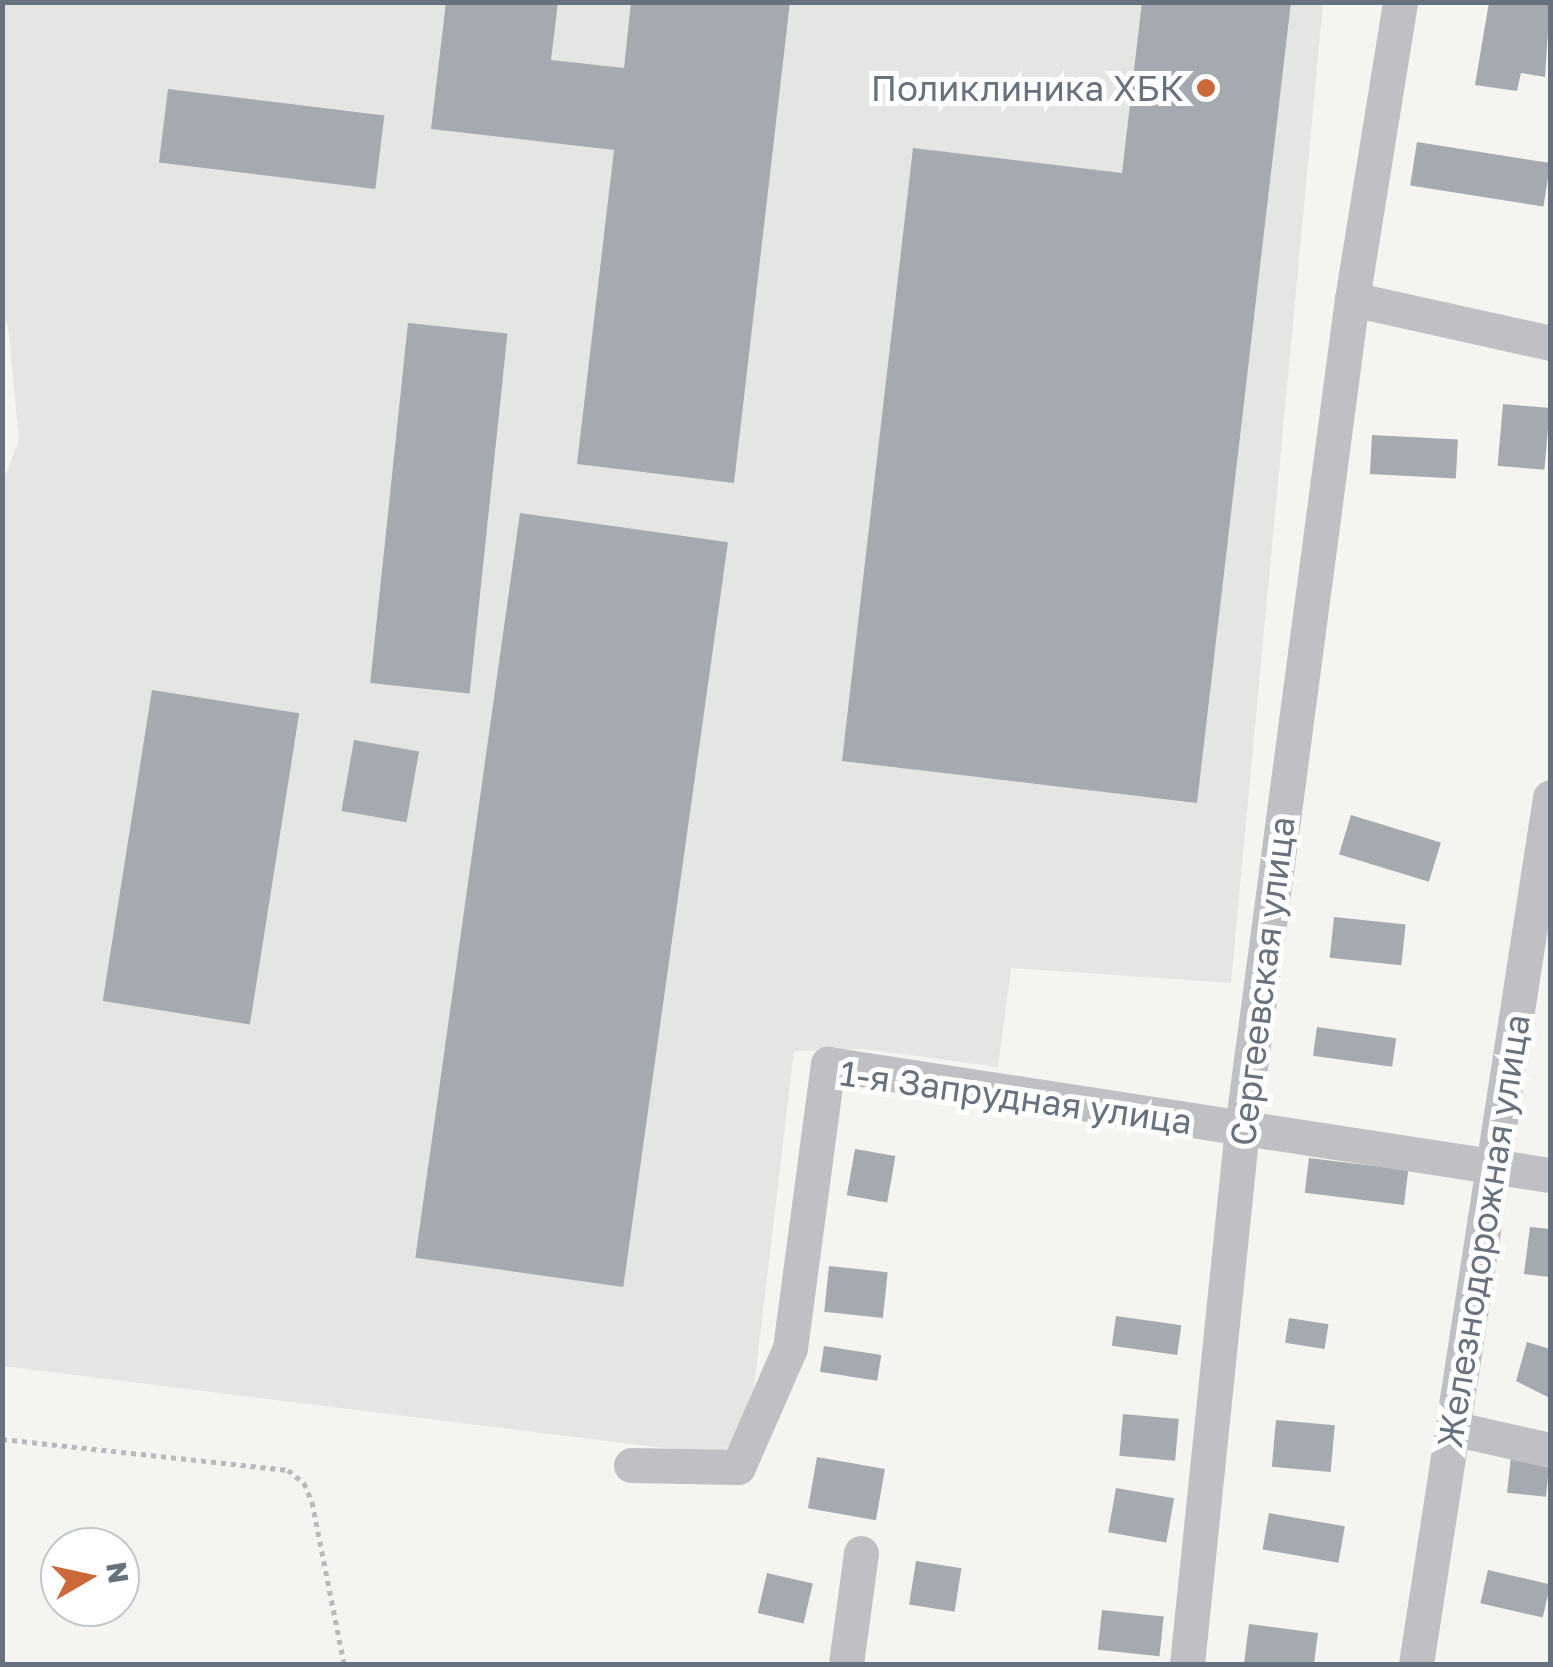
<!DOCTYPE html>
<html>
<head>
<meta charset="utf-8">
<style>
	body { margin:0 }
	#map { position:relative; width:1553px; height:1667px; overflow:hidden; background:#f4f4f1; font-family:"Golos Text",sans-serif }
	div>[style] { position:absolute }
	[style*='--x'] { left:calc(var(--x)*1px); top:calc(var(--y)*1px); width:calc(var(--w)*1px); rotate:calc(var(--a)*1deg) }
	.built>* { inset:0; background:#e4e6e4 }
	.building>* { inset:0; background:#a5aab0; transform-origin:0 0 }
	.path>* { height:5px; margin-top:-2.5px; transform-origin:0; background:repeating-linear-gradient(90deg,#b7b9bc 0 5px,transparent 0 10px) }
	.minor>* { height:35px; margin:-17.5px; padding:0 17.5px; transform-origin:17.5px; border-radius:17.5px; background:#bec0c4 }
	.dots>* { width:28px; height:28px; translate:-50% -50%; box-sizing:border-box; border:5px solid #fff; border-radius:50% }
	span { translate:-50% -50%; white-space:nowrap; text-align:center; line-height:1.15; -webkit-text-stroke:10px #fff; paint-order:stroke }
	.poi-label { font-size:35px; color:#67727e }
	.right { translate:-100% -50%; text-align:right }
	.street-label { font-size:35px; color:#67727e }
	.frame { position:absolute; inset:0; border:5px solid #67727e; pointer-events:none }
	.north { position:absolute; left:40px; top:1527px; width:100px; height:100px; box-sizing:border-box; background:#fff; border:2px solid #c2c7cb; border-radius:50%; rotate:81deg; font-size:28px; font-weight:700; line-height:40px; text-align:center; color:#67727e }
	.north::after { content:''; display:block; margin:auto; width:35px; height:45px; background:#cb693a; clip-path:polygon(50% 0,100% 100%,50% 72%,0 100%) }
</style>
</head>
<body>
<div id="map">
	<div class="built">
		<i style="clip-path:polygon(3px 3px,1323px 3px,1231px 983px,1011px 968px,998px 1067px,864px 1049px,794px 1051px,750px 1420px,720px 1455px,3px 1366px,2px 485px,19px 440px,8px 325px,2px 321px)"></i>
	</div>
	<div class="building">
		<i style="clip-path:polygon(446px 2px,558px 2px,551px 60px,624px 68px,631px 2px,790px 2px,734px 483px,577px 464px,614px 150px,431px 129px)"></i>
		<i style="clip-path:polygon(1142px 2px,1291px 2px,1197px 803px,842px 761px,913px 148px,1122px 173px)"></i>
		<i style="clip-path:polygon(1489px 2px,1550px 2px,1545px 77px,1521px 73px,1517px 91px,1475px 85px)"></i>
		<i style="left:168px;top:89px;width:218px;height:74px;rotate:7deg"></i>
		<i style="left:1417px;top:142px;width:135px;height:44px;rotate:9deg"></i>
		<i style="left:408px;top:323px;width:100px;height:362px;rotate:6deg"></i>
		<i style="left:1503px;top:404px;width:47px;height:62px;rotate:5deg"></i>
		<i style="left:1372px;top:435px;width:86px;height:39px;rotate:3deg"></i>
		<i style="left:520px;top:513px;width:210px;height:752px;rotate:8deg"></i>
		<i style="left:152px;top:690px;width:149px;height:315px;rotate:9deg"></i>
		<i style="left:354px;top:740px;width:66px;height:72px;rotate:10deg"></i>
		<i style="left:1351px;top:815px;width:94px;height:41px;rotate:17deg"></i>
		<i style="left:1334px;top:917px;width:72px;height:41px;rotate:6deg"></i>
		<i style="left:1317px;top:1027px;width:80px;height:29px;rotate:8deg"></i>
		<i style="left:855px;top:1149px;width:41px;height:47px;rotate:10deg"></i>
		<i style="left:1309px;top:1158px;width:100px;height:35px;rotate:7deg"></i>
		<i style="clip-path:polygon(1530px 1227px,1550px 1229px,1550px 1277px,1524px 1274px)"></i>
		<i style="left:829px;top:1266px;width:59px;height:46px;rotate:6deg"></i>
		<i style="left:1116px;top:1316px;width:66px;height:30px;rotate:8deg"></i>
		<i style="left:1289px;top:1318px;width:40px;height:25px;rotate:9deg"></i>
		<i style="clip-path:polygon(1527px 1342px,1550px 1349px,1550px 1398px,1516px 1381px)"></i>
		<i style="left:824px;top:1346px;width:58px;height:26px;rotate:9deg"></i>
		<i style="left:1123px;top:1414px;width:56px;height:42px;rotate:5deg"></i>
		<i style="left:1276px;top:1420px;width:59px;height:47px;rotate:5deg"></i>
		<i style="left:1511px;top:1456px;width:39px;height:37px;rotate:6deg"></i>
		<i style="left:817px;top:1457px;width:69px;height:52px;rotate:10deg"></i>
		<i style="left:1116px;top:1488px;width:59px;height:45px;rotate:10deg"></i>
		<i style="left:1269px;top:1513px;width:77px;height:37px;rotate:10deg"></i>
		<i style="left:916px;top:1561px;width:46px;height:44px;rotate:9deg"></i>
		<i style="left:1488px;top:1570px;width:64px;height:34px;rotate:13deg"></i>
		<i style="left:767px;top:1573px;width:47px;height:41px;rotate:13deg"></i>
		<i style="left:1102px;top:1610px;width:62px;height:40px;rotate:6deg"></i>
		<i style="clip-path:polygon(1249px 1624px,1318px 1633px,1314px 1664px,1244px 1664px)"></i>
	</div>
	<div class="path">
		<i style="--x:2;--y:1439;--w:288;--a:6.2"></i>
		<i style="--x:288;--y:1470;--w:21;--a:39"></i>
		<i style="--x:304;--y:1483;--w:21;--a:67"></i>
		<i style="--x:312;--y:1502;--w:165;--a:78.8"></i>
	</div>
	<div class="minor">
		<i style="--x:1352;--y:299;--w:203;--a:12.5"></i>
		<i style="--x:1452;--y:1428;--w:100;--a:12.7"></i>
		<i style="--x:631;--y:1465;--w:107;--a:1.1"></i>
		<i style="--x:738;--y:1467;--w:130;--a:-66.4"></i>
		<i style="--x:790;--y:1348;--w:287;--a:-82.4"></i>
		<i style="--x:828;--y:1064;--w:730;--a:8.74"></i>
		<i style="--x:846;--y:1664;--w:112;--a:-82.3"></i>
		<i style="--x:1187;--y:1664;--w:539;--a:-84.14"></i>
		<i style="--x:1242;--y:1128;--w:836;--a:-82.44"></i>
		<i style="--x:1352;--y:299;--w:301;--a:-80.8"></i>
		<i style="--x:1416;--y:1664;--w:877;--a:-81.21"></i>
	</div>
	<div class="dots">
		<i style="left:1206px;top:88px;background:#cb693a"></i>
	</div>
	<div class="poi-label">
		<span class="right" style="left:1184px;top:88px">Поликлиника ХБК</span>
	</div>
	<div class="street-label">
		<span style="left:1262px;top:981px;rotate:-83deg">Сергеевская улица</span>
		<span style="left:1016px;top:1097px;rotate:8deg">1-я Запрудная улица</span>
		<span style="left:1483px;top:1231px;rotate:-81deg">Железнодорожная улица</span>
	</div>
	<div class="frame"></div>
	<div class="north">N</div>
</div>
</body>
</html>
